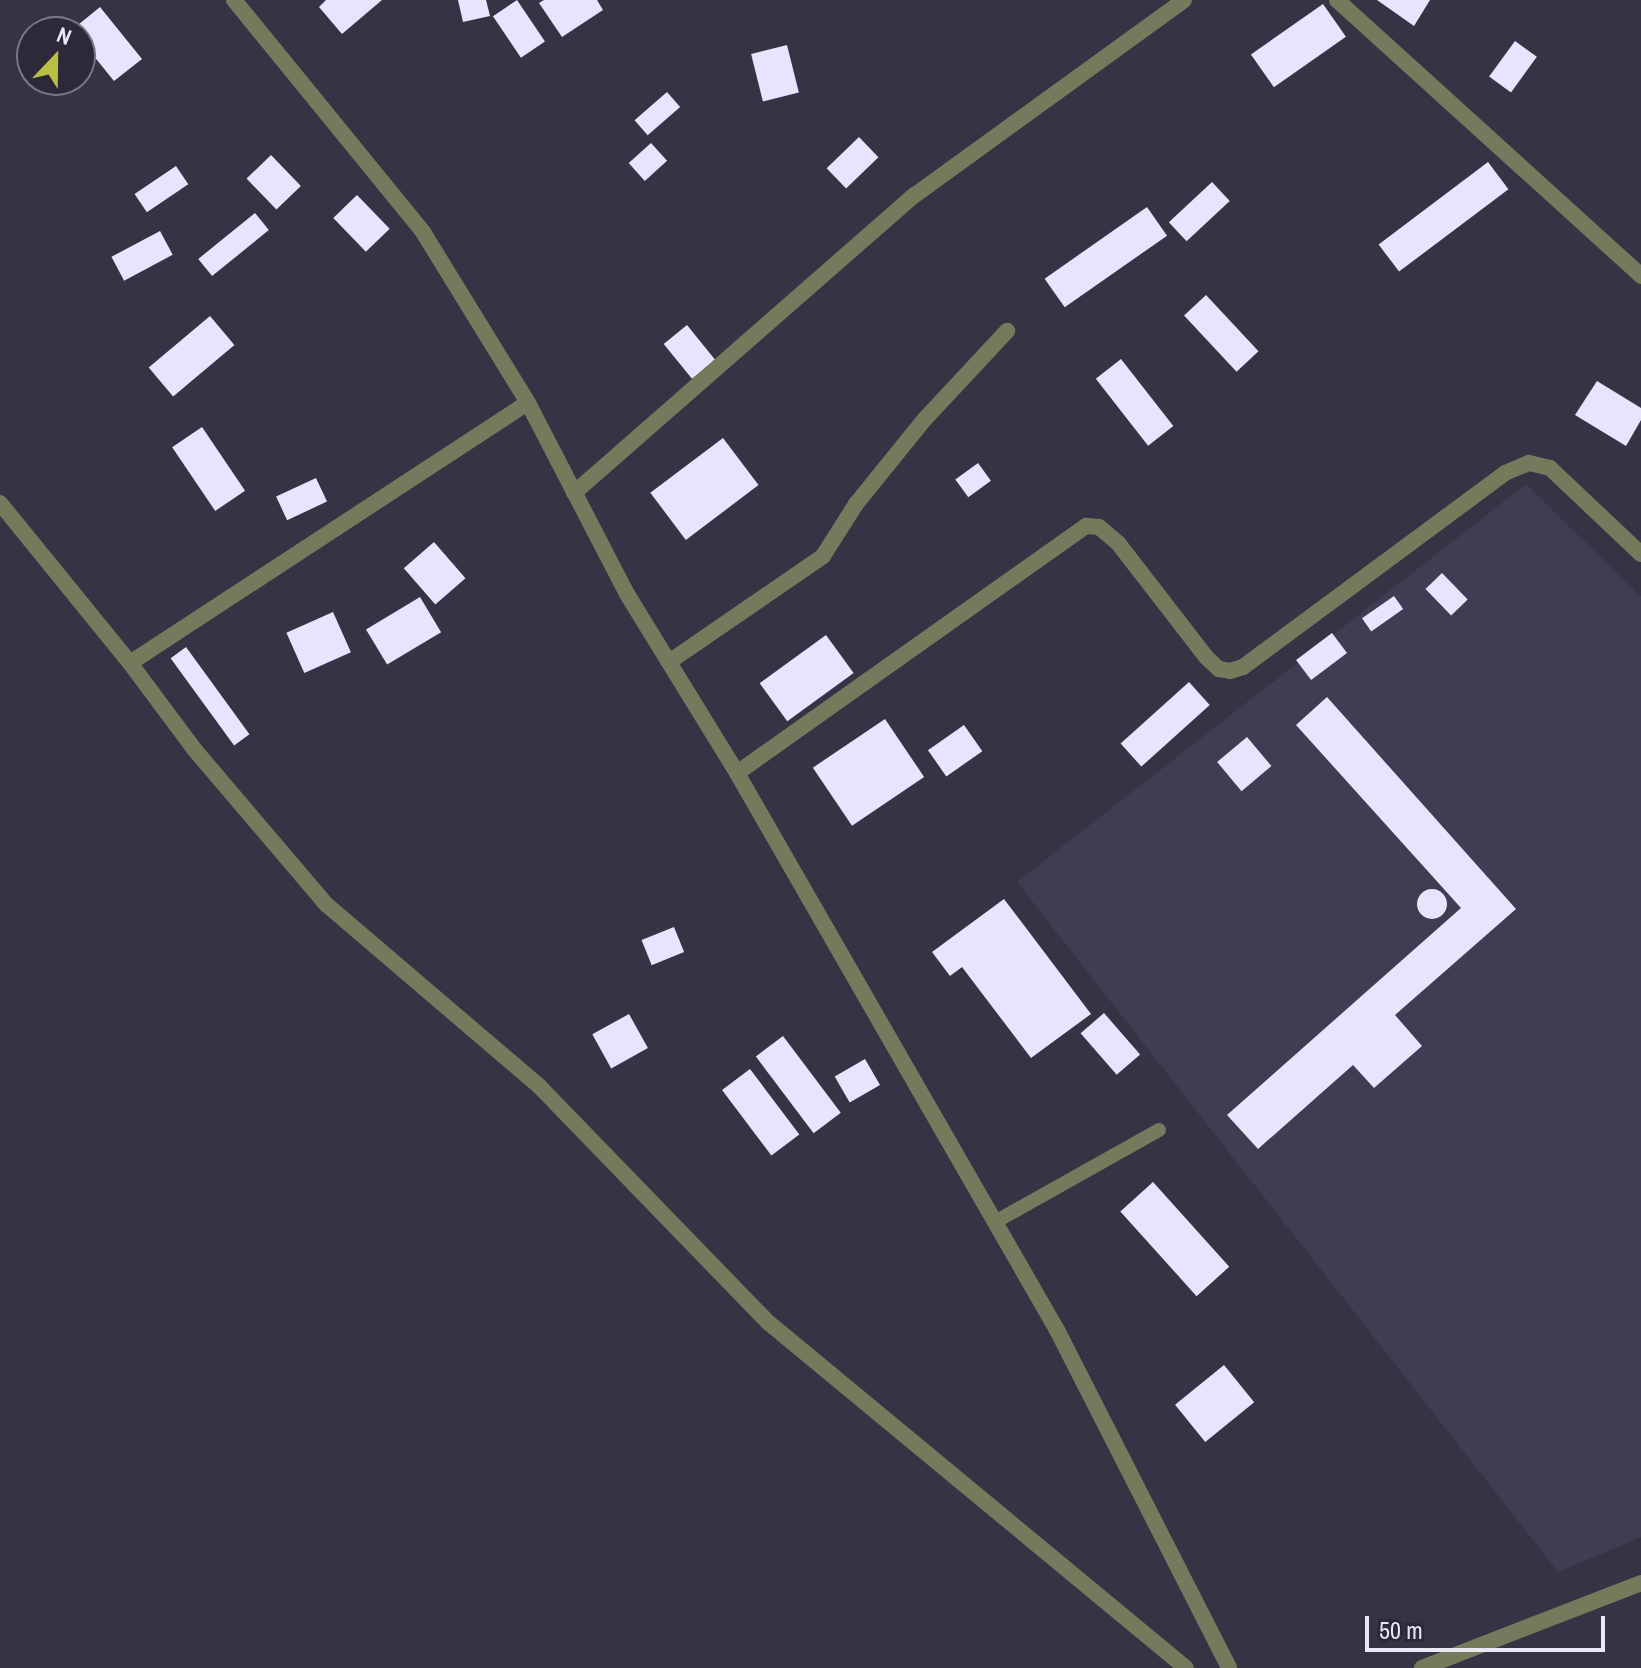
<!DOCTYPE html>
<html>
<head>
<meta charset="utf-8">
<style>
	body { margin:0 }
	#map { position:relative; width:1641px; height:1668px; overflow:hidden; background:#373344; font-family:"Archivo Narrow",sans-serif }
	div>[style] { position:absolute }
	[style*='--x'] { left:calc(var(--x)*1px); top:calc(var(--y)*1px); width:calc(var(--w)*1px); rotate:calc(var(--a)*1deg) }
	.built>* { inset:0; background:#403c52 }
	.building>* { inset:0; background:#e8e3fe; transform-origin:0 0 }
	.round { border-radius:50% }
	.lane>* { height:14px; margin:-7px; padding:0 7px; transform-origin:7px; border-radius:7px; background:#77795d }
	.street>* { height:16px; margin:-8px; padding:0 8px; transform-origin:8px; border-radius:8px; background:#77795d }
	span { translate:-50% -50%; white-space:nowrap; text-align:center; line-height:1.15; -webkit-text-stroke:8px #2d2939; paint-order:stroke }
	.north { position:absolute; left:16px; top:16px; width:80px; height:80px; box-sizing:border-box; background:#2d2939; border:2px solid #797583; border-radius:50%; rotate:22deg; font-size:22px; font-weight:700; line-height:32px; text-align:center; color:#eae8f3 }
	.north::after { content:''; display:block; margin:auto; width:28px; height:36px; background:#bac045; clip-path:polygon(50% 0,100% 100%,50% 72%,0 100%) }
	.scale { position:absolute; left:1365px; top:1616px; width:240px; height:36px; box-sizing:border-box; border:4px solid #eae8f3; border-top:0; padding-left:10px; font-size:24px; line-height:28px; white-space:nowrap; color:#eae8f3; -webkit-text-stroke:6px #2d2939; paint-order:stroke }
</style>
</head>
<body>
<div id="map">
	<div class="built">
		<i style="clip-path:polygon(1526px 484px,1641px 597px,1641px 1537px,1558px 1572px,1017px 882px)"></i>
	</div>
	<div class="building">
		<i style="clip-path:polygon(326px 0,382px 0,342px 34px,319px 7px)"></i>
		<i style="clip-path:polygon(458px 0,486px 0,490px 16px,463px 22px)"></i>
		<i style="left:517px;top:0;width:50px;height:29px;rotate:56deg"></i>
		<i style="clip-path:polygon(544px 0,597px 0,603px 10px,562px 37px,539px 3px)"></i>
		<i style="clip-path:polygon(1377px 0,1430px 0,1414px 26px)"></i>
		<i style="left:1323px;top:4px;width:40px;height:88px;rotate:55deg"></i>
		<i style="clip-path:polygon(100px 7px,142px 59px,114px 81px,80px 39px,80px 32px,73px 29px)"></i>
		<i style="left:1515px;top:41px;width:27px;height:44px;rotate:36deg"></i>
		<i style="left:787px;top:45px;width:49px;height:37px;rotate:76deg"></i>
		<i style="left:667px;top:92px;width:20px;height:43px;rotate:49deg"></i>
		<i style="left:859px;top:137px;width:28px;height:45px;rotate:46deg"></i>
		<i style="left:651px;top:143px;width:24px;height:30px;rotate:48deg"></i>
		<i style="left:271px;top:155px;width:43px;height:34px;rotate:46deg"></i>
		<i style="left:1488px;top:162px;width:34px;height:137px;rotate:53deg"></i>
		<i style="left:176px;top:166px;width:22px;height:50px;rotate:56deg"></i>
		<i style="left:1212px;top:182px;width:26px;height:59px;rotate:47deg"></i>
		<i style="left:357px;top:195px;width:47px;height:33px;rotate:46deg"></i>
		<i style="left:1147px;top:207px;width:35px;height:125px;rotate:55deg"></i>
		<i style="left:255px;top:213px;width:22px;height:73px;rotate:51deg"></i>
		<i style="left:160px;top:231px;width:27px;height:55px;rotate:62deg"></i>
		<i style="left:1206px;top:295px;width:77px;height:30px;rotate:47deg"></i>
		<i style="left:210px;top:316px;width:38px;height:80px;rotate:50deg"></i>
		<i style="left:687px;top:325px;width:45px;height:30px;rotate:51deg"></i>
		<i style="left:1121px;top:359px;width:85px;height:32px;rotate:52deg"></i>
		<i style="clip-path:polygon(1597px 381px,1641px 408px,1641px 420px,1626px 446px,1575px 415px)"></i>
		<i style="left:202px;top:427px;width:77px;height:36px;rotate:56deg"></i>
		<i style="left:723px;top:438px;width:59px;height:91px;rotate:53deg"></i>
		<i style="left:978px;top:463px;width:22px;height:28px;rotate:54deg"></i>
		<i style="left:316px;top:478px;width:26px;height:44px;rotate:65deg"></i>
		<i style="left:434px;top:542px;width:48px;height:40px;rotate:49deg"></i>
		<i style="left:1442px;top:573px;width:37px;height:23px;rotate:46deg"></i>
		<i style="left:1394px;top:596px;width:16px;height:39px;rotate:55deg"></i>
		<i style="left:420px;top:597px;width:41px;height:63px;rotate:59deg"></i>
		<i style="left:333px;top:612px;width:44px;height:51px;rotate:66deg"></i>
		<i style="left:1332px;top:633px;width:25px;height:45px;rotate:53deg"></i>
		<i style="left:826px;top:635px;width:47px;height:82px;rotate:54deg"></i>
		<i style="left:186px;top:647px;width:108px;height:19px;rotate:54deg"></i>
		<i style="left:1189px;top:682px;width:31px;height:92px;rotate:48deg"></i>
		<i style="clip-path:polygon(1327px 697px,1516px 909px,1395px 1015px,1422px 1046px,1374px 1088px,1353px 1065px,1258px 1149px,1227px 1115px,1461px 908px,1296px 725px)"></i>
		<i style="left:885px;top:719px;width:70px;height:87px;rotate:56deg"></i>
		<i style="left:964px;top:725px;width:32px;height:44px;rotate:55deg"></i>
		<i style="left:1247px;top:737px;width:38px;height:39px;rotate:50deg"></i>
		<i class="round" style="left:1417px;top:889px;width:30px;height:30px"></i>
		<i style="clip-path:polygon(1004px 899px,1091px 1014px,1031px 1058px,962px 967px,950px 976px,932px 952px)"></i>
		<i style="left:674px;top:927px;width:27px;height:35px;rotate:68deg"></i>
		<i style="left:1104px;top:1013px;width:55px;height:31px;rotate:49deg"></i>
		<i style="left:629px;top:1014px;width:39px;height:42px;rotate:61deg"></i>
		<i style="left:783px;top:1036px;width:96px;height:34px;rotate:53deg"></i>
		<i style="left:865px;top:1059px;width:30px;height:35px;rotate:60deg"></i>
		<i style="left:750px;top:1069px;width:82px;height:35px;rotate:53deg"></i>
		<i style="left:1153px;top:1182px;width:114px;height:44px;rotate:48deg"></i>
		<i style="left:1224px;top:1365px;width:48px;height:63px;rotate:51deg"></i>
	</div>
	<div class="lane">
		<i style="--x:995;--y:1222;--w:188;--a:-29.3"></i>
	</div>
	<div class="street">
		<i style="--x:234;--y:0;--w:299;--a:50.8"></i>
		<i style="--x:423;--y:232;--w:201;--a:58.4"></i>
		<i style="--x:528;--y:403;--w:215;--a:62.6"></i>
		<i style="--x:627;--y:594;--w:210;--a:58.4"></i>
		<i style="--x:737;--y:773;--w:642;--a:60.12"></i>
		<i style="--x:1057;--y:1330;--w:379;--a:63"></i>
		<i style="--x:1337;--y:0;--w:411;--a:42.2"></i>
		<i style="--x:574;--y:493;--w:453;--a:-41.2"></i>
		<i style="--x:915;--y:195;--w:332;--a:-35.9"></i>
		<i style="--x:0;--y:503;--w:206;--a:50.9"></i>
		<i style="--x:130;--y:663;--w:107;--a:53.3"></i>
		<i style="--x:194;--y:749;--w:205;--a:49.6"></i>
		<i style="--x:327;--y:905;--w:279;--a:40.5"></i>
		<i style="--x:539;--y:1086;--w:330;--a:45.9"></i>
		<i style="--x:769;--y:1323;--w:541;--a:39.6"></i>
		<i style="--x:669;--y:662;--w:187;--a:-34.5"></i>
		<i style="--x:823;--y:556;--w:62;--a:-57.6"></i>
		<i style="--x:856;--y:504;--w:108;--a:-51"></i>
		<i style="--x:924;--y:420;--w:122;--a:-47"></i>
		<i style="--x:130;--y:663;--w:475;--a:-33.2"></i>
		<i style="--x:737;--y:773;--w:428;--a:-35.3"></i>
		<i style="--x:1086;--y:526;--w:13;--a:4"></i>
		<i style="--x:1099;--y:527;--w:25;--a:40"></i>
		<i style="--x:1118;--y:543;--w:144;--a:52.3"></i>
		<i style="--x:1206;--y:657;--w:18;--a:43"></i>
		<i style="--x:1219;--y:669;--w:11;--a:10"></i>
		<i style="--x:1230;--y:671;--w:14;--a:-17"></i>
		<i style="--x:1243;--y:667;--w:326;--a:-36.5"></i>
		<i style="--x:1505;--y:473;--w:26;--a:-23"></i>
		<i style="--x:1529;--y:463;--w:22;--a:13"></i>
		<i style="--x:1550;--y:468;--w:125;--a:43.4"></i>
		<i style="--x:1422;--y:1668;--w:235;--a:-21.2"></i>
	</div>
	<div class="north">N</div>
	<div class="scale">50 m</div>
</div>
</body>
</html>
